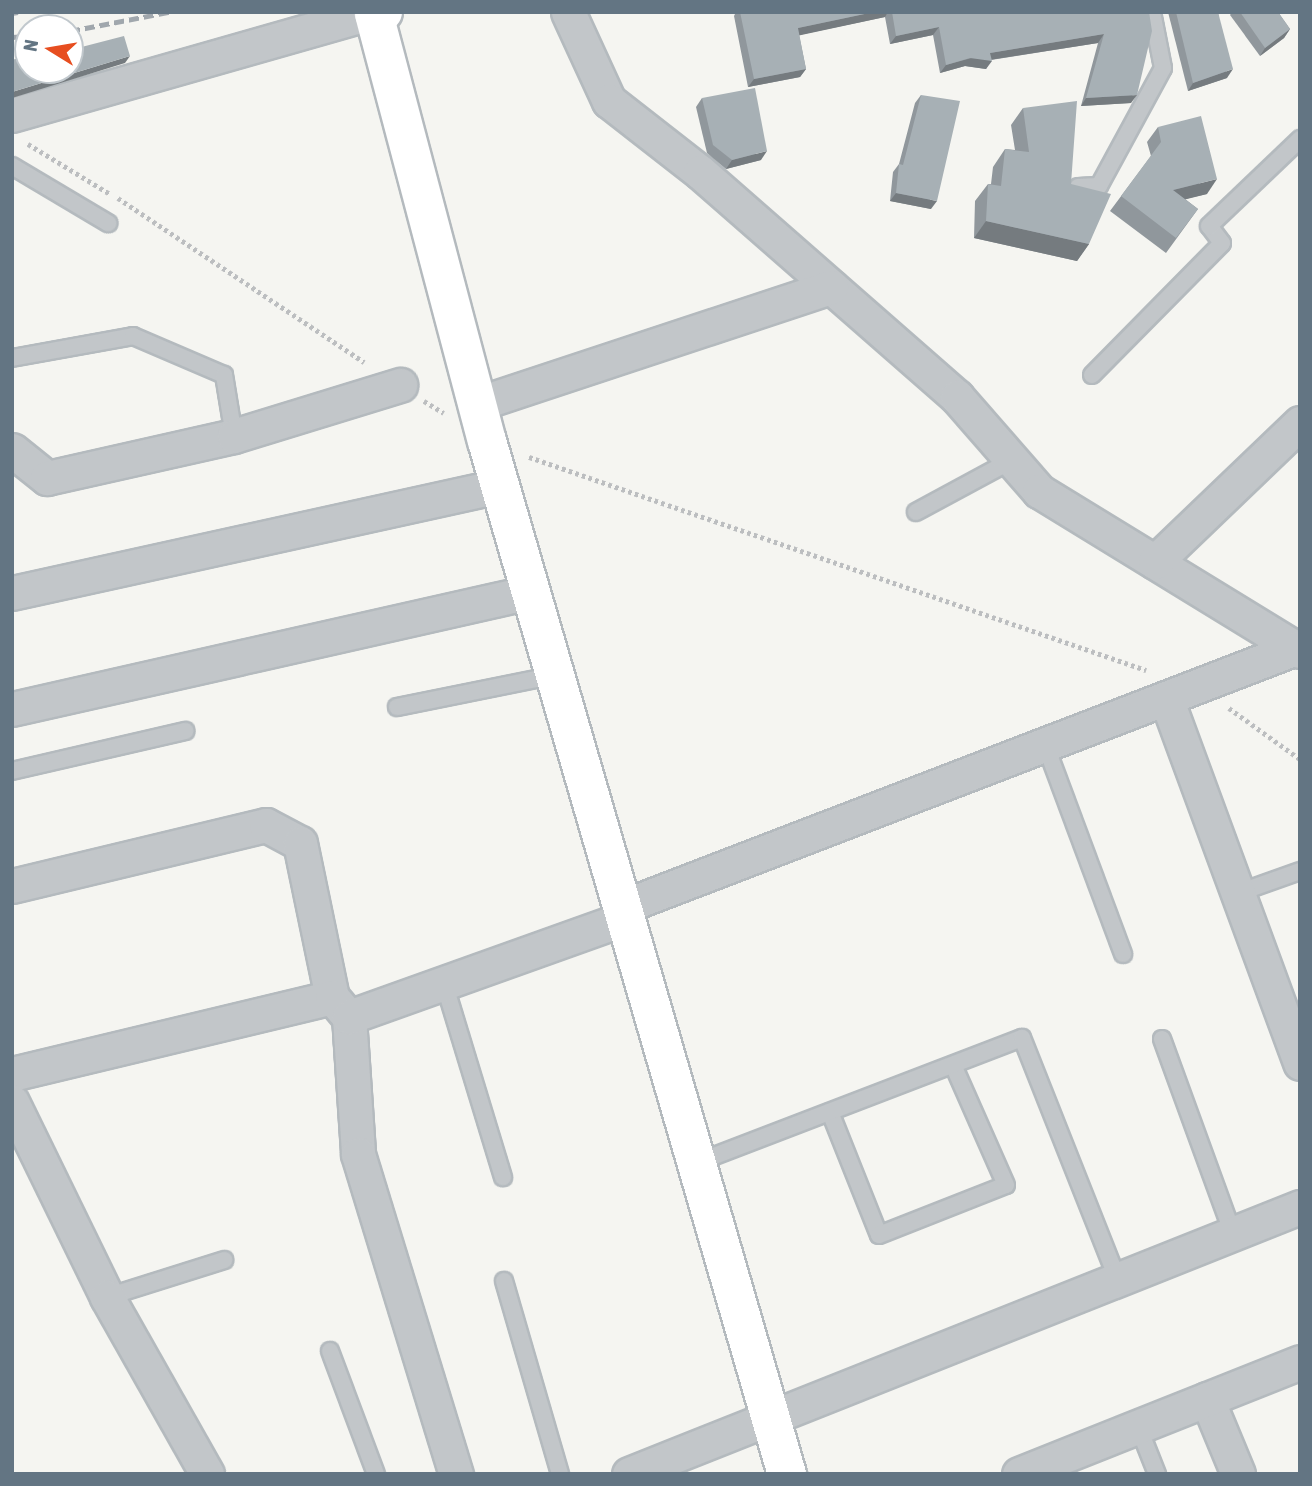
<!DOCTYPE html>
<html>
<head>
<meta charset="utf-8">
<style>
	body { margin:0 }
	#map { position:relative; width:1312px; height:1486px; overflow:hidden; background:#f5f5f1; font-family:"Asap Condensed",sans-serif }
	div>[style] { position:absolute }
	[style*='--x'] { left:calc(var(--x)*1px); top:calc(var(--y)*1px); width:calc(var(--w)*1px); rotate:calc(var(--a)*1deg) }
	.path>* { height:4.5px; margin-top:-2.25px; transform-origin:0; background:repeating-linear-gradient(90deg,#bcbec0 0 3.5px,transparent 0 7px) }
	.roads { filter:drop-shadow(2px 0 #b4babe) drop-shadow(-2px 0 #b4babe) drop-shadow(0 2px #b4babe) drop-shadow(0 -2px #b4babe) }
	.lane>* { height:16px; margin:-8px; padding:0 8px; transform-origin:8px; border-radius:8px; background:#c2c6c9 }
	.street>* { height:33px; margin:-16.5px; padding:0 16.5px; transform-origin:16.5px; border-radius:16.5px; background:#c2c6c9 }
	.secondary>* { height:38px; margin:-19px; padding:0 19px; transform-origin:19px; border-radius:19px; background:#fff }
	.rail>* { height:5px; margin-top:-2.5px; transform-origin:0; background:repeating-linear-gradient(90deg,#a0a7ad 0 10px,transparent 0 15px) }
	.wall>* { inset:0; background:#90979c }
	.shaded-wall>* { inset:0; background:#757b7f }
	.building>* { inset:0; background:#a7b0b5 }
	span { translate:-50% -50%; white-space:nowrap; text-align:center; line-height:1.15; -webkit-text-stroke:7px #fff; paint-order:stroke }
	.frame { position:absolute; inset:0; border:14px solid #637583; pointer-events:none }
	.north { position:absolute; left:14px; top:14px; width:70px; height:70px; box-sizing:border-box; background:#fff; border:2px solid #c1c8cd; border-radius:50%; rotate:281deg; font-size:19px; font-weight:700; line-height:28px; text-align:center; color:#637583 }
	.north::after { content:''; display:block; margin:auto; width:24px; height:32px; background:#e74e20; clip-path:polygon(50% 0,100% 100%,50% 72%,0 100%) }
</style>
</head>
<body>
<div id="map">
	<div class="path">
		<i style="--x:28;--y:144;--w:96;--a:31.4"></i>
		<i style="--x:118;--y:198;--w:296;--a:33.7"></i>
		<i style="--x:424;--y:401;--w:23;--a:31"></i>
		<i style="--x:529;--y:457;--w:653;--a:19.05"></i>
		<i style="--x:1229;--y:708;--w:87;--a:35.7"></i>
	</div>
	<div class="roads">
		<div class="lane">
			<i style="--x:12;--y:166;--w:112;--a:30.7"></i>
			<i style="--x:1078;--y:187;--w:21;--a:-3"></i>
			<i style="--x:1099;--y:186;--w:134;--a:-61.5"></i>
			<i style="--x:1163;--y:68;--w:57;--a:-101.1"></i>
			<i style="--x:12;--y:358;--w:123;--a:-10.3"></i>
			<i style="--x:133;--y:336;--w:99;--a:23.2"></i>
			<i style="--x:224;--y:375;--w:62;--a:80.7"></i>
			<i style="--x:1092;--y:375;--w:185;--a:-45.4"></i>
			<i style="--x:1222;--y:243;--w:21;--a:-127"></i>
			<i style="--x:1209;--y:226;--w:126;--a:-43.7"></i>
			<i style="--x:916;--y:512;--w:109;--a:-28.4"></i>
			<i style="--x:397;--y:707;--w:161;--a:-11.4"></i>
			<i style="--x:1045;--y:744;--w:224;--a:69.6"></i>
			<i style="--x:12;--y:771;--w:178;--a:-13"></i>
			<i style="--x:1238;--y:893;--w:66;--a:-19.5"></i>
			<i style="--x:444;--y:983;--w:203;--a:73.1"></i>
			<i style="--x:1162;--y:1039;--w:208;--a:70"></i>
			<i style="--x:830;--y:1112;--w:132;--a:68.3"></i>
			<i style="--x:879;--y:1235;--w:136;--a:-21.5"></i>
			<i style="--x:1006;--y:1185;--w:131;--a:-113.8"></i>
			<i style="--x:696;--y:1163;--w:349;--a:-21"></i>
			<i style="--x:1022;--y:1038;--w:260;--a:68.4"></i>
			<i style="--x:504;--y:1281;--w:201;--a:73.8"></i>
			<i style="--x:107;--y:1297;--w:123;--a:-17.5"></i>
			<i style="--x:330;--y:1351;--w:131;--a:69.5"></i>
			<i style="--x:1138;--y:1426;--w:52;--a:68.4"></i>
		</div>
		<div class="street">
			<i style="--x:568;--y:12;--w:98;--a:65.3"></i>
			<i style="--x:609;--y:101;--w:115;--a:38"></i>
			<i style="--x:700;--y:172;--w:342;--a:41.2"></i>
			<i style="--x:957;--y:397;--w:125;--a:48.9"></i>
			<i style="--x:1039;--y:491;--w:306;--a:31.5"></i>
			<i style="--x:12;--y:115;--w:376;--a:-15.9"></i>
			<i style="--x:477;--y:404;--w:373;--a:-18.3"></i>
			<i style="--x:12;--y:450;--w:45;--a:38.7"></i>
			<i style="--x:47;--y:478;--w:192;--a:-12.7"></i>
			<i style="--x:234;--y:436;--w:174;--a:-17.1"></i>
			<i style="--x:1155;--y:562;--w:201;--a:-43.8"></i>
			<i style="--x:12;--y:593;--w:500;--a:-12.4"></i>
			<i style="--x:1166;--y:698;--w:389;--a:69.8"></i>
			<i style="--x:12;--y:709;--w:531;--a:-12.73"></i>
			<i style="--x:12;--y:886;--w:261;--a:-13.5"></i>
			<i style="--x:266;--y:825;--w:38;--a:28"></i>
			<i style="--x:300;--y:843;--w:157;--a:78.3"></i>
			<i style="--x:622;--y:907;--w:722;--a:-21.02"></i>
			<i style="--x:349;--y:1017;--w:137;--a:86.2"></i>
			<i style="--x:358;--y:1154;--w:335;--a:73"></i>
			<i style="--x:12;--y:1074;--w:329;--a:-13.5"></i>
			<i style="--x:332;--y:997;--w:26;--a:50"></i>
			<i style="--x:349;--y:1017;--w:293;--a:-19.7"></i>
			<i style="--x:12;--y:1102;--w:217;--a:64"></i>
			<i style="--x:107;--y:1297;--w:203;--a:60.5"></i>
			<i style="--x:1207;--y:1399;--w:81;--a:67.5"></i>
			<i style="--x:629;--y:1474;--w:722;--a:-21.7"></i>
			<i style="--x:1019;--y:1474;--w:302;--a:-21.7"></i>
		</div>
		<div class="secondary">
			<i style="--x:383;--y:12;--w:9;--a:167"></i>
			<i style="--x:374;--y:14;--w:442;--a:75.2"></i>
			<i style="--x:487;--y:441;--w:1076;--a:73.81"></i>
		</div>
	</div>
	<div class="rail">
		<i style="--x:12;--y:13;--w:6;--a:-9"></i>
		<i style="--x:70;--y:31;--w:101;--a:-10.9"></i>
		<i style="--x:12;--y:37;--w:16;--a:-4"></i>
	</div>
	<div class="wall">
		<i style="clip-path:polygon(736px 12px,1149px 12px,1131px 103px,1081px 106px,1098px 43px,991px 60px,986px 69px,965px 66px,940px 73px,933px 35px,890px 44px,885px 17px,799px 35px,806px 69px,800px 77px,748px 87px,734px 16px)"></i>
		<i style="clip-path:polygon(1168px 12px,1218px 12px,1227px 78px,1188px 91px)"></i>
		<i style="clip-path:polygon(1232px 12px,1278px 12px,1290px 29px,1284px 38px,1260px 56px,1230px 15px)"></i>
		<i style="clip-path:polygon(921px 95px,931px 209px,890px 201px,893px 172px,899px 164px,915px 103px)"></i>
		<i style="clip-path:polygon(702px 98px,761px 160px,726px 169px,707px 153px,696px 107px)"></i>
		<i style="clip-path:polygon(1023px 108px,1071px 184px,1089px 244px,1077px 261px,974px 238px,975px 201px,988px 184px,991px 184px,993px 167px,1005px 149px,1015px 150px,1011px 125px)"></i>
		<i style="clip-path:polygon(1158px 127px,1207px 194px,1185px 199px,1198px 209px,1166px 253px,1110px 211px,1151px 156px,1147px 142px)"></i>
	</div>
	<div class="shaded-wall">
		<i style="clip-path:polygon(874px 12px,888px 12px,885px 17px,792px 37px,798px 28px)"></i>
		<i style="clip-path:polygon(939px 27px,933px 35px,890px 44px,896px 36px)"></i>
		<i style="clip-path:polygon(1290px 29px,1284px 38px,1260px 56px,1265px 48px)"></i>
		<i style="clip-path:polygon(1104px 34px,1098px 43px,989px 60px,992px 61px,986px 69px,965px 66px,940px 73px,946px 65px,990px 53px)"></i>
		<i style="clip-path:polygon(130px 56px,125px 63px,12px 98px,12px 92px)"></i>
		<i style="clip-path:polygon(806px 69px,800px 77px,748px 87px,754px 79px)"></i>
		<i style="clip-path:polygon(1233px 69px,1227px 78px,1188px 91px,1193px 83px)"></i>
		<i style="clip-path:polygon(1137px 95px,1131px 103px,1081px 106px,1086px 98px)"></i>
		<i style="clip-path:polygon(767px 151px,761px 160px,726px 169px,732px 160px)"></i>
		<i style="clip-path:polygon(1217px 179px,1207px 194px,1163px 205px,1173px 190px)"></i>
		<i style="clip-path:polygon(896px 193px,937px 201px,931px 209px,890px 201px)"></i>
		<i style="clip-path:polygon(986px 221px,1089px 244px,1077px 261px,974px 238px)"></i>
	</div>
	<div class="building">
		<i style="clip-path:polygon(740px 12px,874px 12px,798px 28px,806px 69px,754px 79px)"></i>
		<i style="clip-path:polygon(892px 12px,1149px 12px,1152px 31px,1137px 95px,1086px 98px,1104px 34px,990px 53px,992px 61px,970px 58px,946px 65px,939px 27px,896px 36px)"></i>
		<i style="clip-path:polygon(1176px 12px,1218px 12px,1233px 69px,1193px 83px)"></i>
		<i style="clip-path:polygon(1240px 12px,1278px 12px,1290px 29px,1265px 48px)"></i>
		<i style="clip-path:polygon(124px 36px,130px 56px,12px 92px,12px 60px,28px 55px,28px 70px,70px 70px,70px 50px)"></i>
		<i style="clip-path:polygon(755px 88px,767px 151px,732px 160px,713px 145px,702px 98px)"></i>
		<i style="clip-path:polygon(921px 95px,960px 101px,937px 201px,896px 193px,899px 164px,903px 165px)"></i>
		<i style="clip-path:polygon(1077px 101px,1071px 184px,1111px 194px,1089px 244px,986px 221px,988px 184px,1001px 186px,1005px 149px,1029px 152px,1023px 108px)"></i>
		<i style="clip-path:polygon(1201px 116px,1217px 179px,1173px 190px,1198px 209px,1176px 238px,1121px 196px,1161px 142px,1158px 127px)"></i>
	</div>
	<div class="frame"></div>
	<div class="north">N</div>
</div>
</body>
</html>
